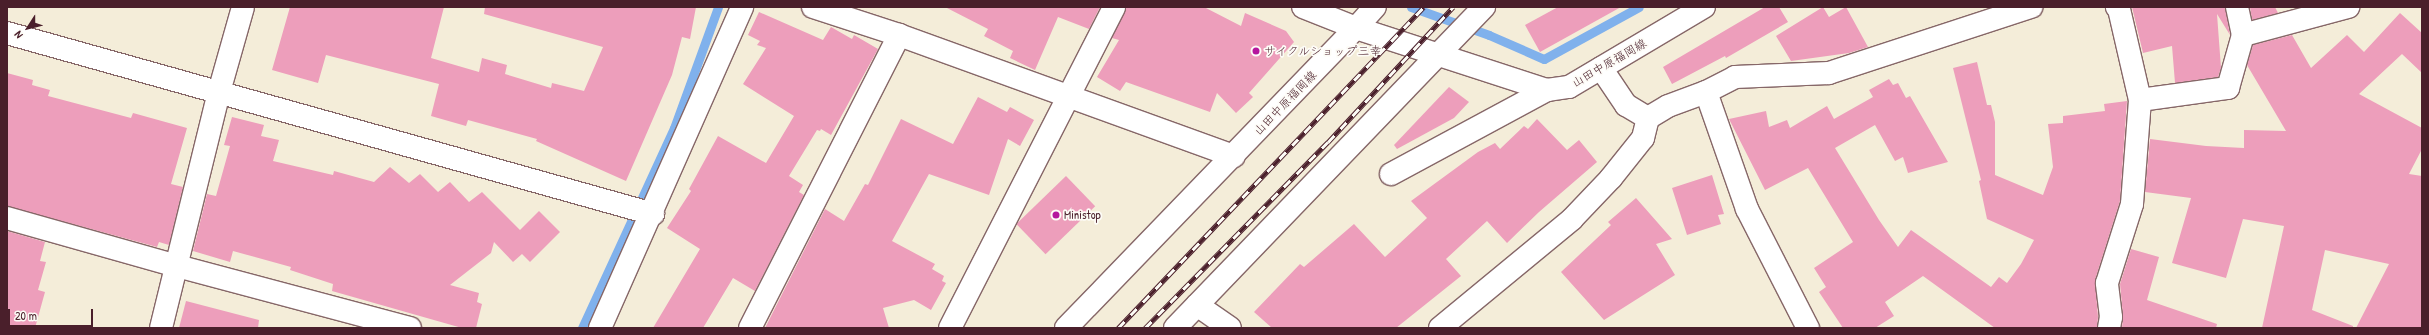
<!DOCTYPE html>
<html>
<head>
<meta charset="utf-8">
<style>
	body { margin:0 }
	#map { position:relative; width:2429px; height:335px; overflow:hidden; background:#f4edd9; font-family:"Patrick Hand","Klee One",sans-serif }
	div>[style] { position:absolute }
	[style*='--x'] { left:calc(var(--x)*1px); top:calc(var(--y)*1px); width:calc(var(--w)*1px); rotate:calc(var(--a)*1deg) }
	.stream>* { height:9px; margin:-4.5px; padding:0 4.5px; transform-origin:4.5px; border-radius:4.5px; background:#80b1ec }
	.building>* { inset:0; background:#ed9ebb; transform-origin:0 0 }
	.roads { filter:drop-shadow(1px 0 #866768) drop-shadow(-1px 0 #866768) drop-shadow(0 1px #866768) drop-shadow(0 -1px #866768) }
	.minor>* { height:22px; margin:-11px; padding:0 11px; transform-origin:11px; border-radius:11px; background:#fff }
	.major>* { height:22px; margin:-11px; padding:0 11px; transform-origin:11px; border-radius:11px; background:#fff }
	.rail>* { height:4.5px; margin-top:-2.25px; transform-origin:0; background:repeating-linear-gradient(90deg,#fdfcf7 0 9px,#4a1f2b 0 18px); box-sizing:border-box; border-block:1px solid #4a1f2b }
	.dots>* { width:11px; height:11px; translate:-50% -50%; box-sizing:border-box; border:2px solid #fdfcf7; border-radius:50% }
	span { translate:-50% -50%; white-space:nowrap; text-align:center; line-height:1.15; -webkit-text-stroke:3.5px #fdfcf7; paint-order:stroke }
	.poi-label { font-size:12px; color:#4a1f2b }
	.left { translate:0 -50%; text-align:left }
	.street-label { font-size:12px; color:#4a1f2b }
	.frame { position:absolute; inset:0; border:8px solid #4a1f2b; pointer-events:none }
	.north { position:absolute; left:8px; top:8px; width:40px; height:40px; -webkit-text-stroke:3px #fdfcf7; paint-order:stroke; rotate:234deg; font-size:11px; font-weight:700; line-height:16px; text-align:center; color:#4a1f2b }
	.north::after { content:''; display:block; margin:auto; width:14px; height:18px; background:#4a1f2b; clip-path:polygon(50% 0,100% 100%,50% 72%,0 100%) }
	.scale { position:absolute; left:8px; top:309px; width:85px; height:18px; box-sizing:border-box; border:2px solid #4a1f2b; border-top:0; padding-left:5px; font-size:12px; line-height:14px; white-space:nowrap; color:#4a1f2b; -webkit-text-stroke:3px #fdfcf7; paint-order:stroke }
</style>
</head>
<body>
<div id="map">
	<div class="stream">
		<i style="--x:1411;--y:7;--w:83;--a:19.7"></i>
		<i style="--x:1489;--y:35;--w:60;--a:23.6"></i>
		<i style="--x:1544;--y:59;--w:108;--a:-28.7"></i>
		<i style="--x:582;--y:328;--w:220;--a:-65.3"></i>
		<i style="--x:674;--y:128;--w:129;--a:-70"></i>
	</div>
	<div class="building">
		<i style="clip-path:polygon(290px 7px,444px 7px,431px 58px,479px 72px,482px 58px,507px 65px,505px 74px,551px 88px,552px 83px,584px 91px,603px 47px,484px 14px,485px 7px,696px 7px,690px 39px,682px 37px,672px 75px,626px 181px,536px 141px,537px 139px,468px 120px,466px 126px,431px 116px,439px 84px,326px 55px,318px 83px,272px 70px)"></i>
		<i style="clip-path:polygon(945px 7px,1100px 7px,1089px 29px,1058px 17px,1035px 70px,1010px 58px,1013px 51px,984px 36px,988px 29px)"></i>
		<i style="clip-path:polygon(1126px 7px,1204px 7px,1241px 26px,1245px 13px,1286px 31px,1294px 42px,1249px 93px,1253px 97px,1236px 113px,1217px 93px,1210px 112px,1126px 82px,1120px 91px,1097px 77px,1119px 40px,1112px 38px)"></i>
		<i style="clip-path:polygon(1558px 7px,1621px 7px,1540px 52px,1525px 25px)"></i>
		<i style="clip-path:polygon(1765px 7px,1779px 7px,1788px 22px,1726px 58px,1725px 56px,1672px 84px,1663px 67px)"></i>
		<i style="clip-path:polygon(1823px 7px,1829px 17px,1846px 7px,1868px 47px,1849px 53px,1791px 61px,1776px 36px)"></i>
		<i style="clip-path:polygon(2132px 7px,2225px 7px,2230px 35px,2217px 14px,2221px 68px,2218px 77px,2175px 83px,2172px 46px,2143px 53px)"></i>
		<i style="clip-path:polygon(2250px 7px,2275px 7px,2278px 13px,2252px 20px)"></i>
		<i style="clip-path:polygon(759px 12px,823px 40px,831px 27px,852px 39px,854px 35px,878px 49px,831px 135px,821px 129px,820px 131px,817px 130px,789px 176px,803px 185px,799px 192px,804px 195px,755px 291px,733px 278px,703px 328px,653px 328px,700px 249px,667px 228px,691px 191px,689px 189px,718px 136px,766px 163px,794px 116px,743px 84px,766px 48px,757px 45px,760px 41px,748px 35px)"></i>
		<i style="clip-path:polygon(2400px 13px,2422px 33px,2422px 73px,2402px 54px,2359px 94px,2422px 128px,2422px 149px,2409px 174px,2422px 176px,2422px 328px,2356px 328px,2389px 264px,2325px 250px,2312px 310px,2353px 326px,2353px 328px,2262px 328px,2284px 226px,2243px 219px,2226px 278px,2172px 263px,2191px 198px,2145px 192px,2150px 139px,2206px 146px,2244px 148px,2244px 130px,2286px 131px,2247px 65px,2253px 45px,2292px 35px,2311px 68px,2347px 35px,2364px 52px)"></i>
		<i style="clip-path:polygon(1977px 62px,1987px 105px,1991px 105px,1995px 122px,1995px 175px,2043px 195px,2053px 167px,2048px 124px,2063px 123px,2063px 116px,2105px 111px,2104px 104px,2127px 101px,2120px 201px,2095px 280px,2098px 317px,2097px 328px,1995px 328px,1923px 276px,1885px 302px,1894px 316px,1875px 328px,1843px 328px,1819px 292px,1826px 287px,1814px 268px,1853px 242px,1808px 168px,1765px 190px,1729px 119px,1766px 111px,1769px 127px,1787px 120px,1790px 128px,1827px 106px,1834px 119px,1873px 97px,1869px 90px,1889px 79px,1893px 85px,1898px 83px,1906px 98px,1910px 96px,1948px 162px,1908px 173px,1903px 157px,1895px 161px,1875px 125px,1835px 148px,1879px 220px,1898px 247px,1911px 230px,1991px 287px,1999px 277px,2007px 283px,2021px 264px,2034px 240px,1987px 219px,1979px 181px,1981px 180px,1953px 68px)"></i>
		<i style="clip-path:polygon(7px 73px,33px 80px,32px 85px,50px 90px,48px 96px,131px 118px,133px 113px,187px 128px,171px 184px,183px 187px,169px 245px,159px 242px,157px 247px,7px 206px)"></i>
		<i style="clip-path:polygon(1449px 87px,1469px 102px,1454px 118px,1397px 149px,1394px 145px)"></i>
		<i style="clip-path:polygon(978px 97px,1007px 112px,1010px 107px,1034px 120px,1020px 146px,1008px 139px,989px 195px,929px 174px,892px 241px,935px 264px,932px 269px,944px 276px,942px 281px,946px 283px,931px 310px,914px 300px,883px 308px,889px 328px,765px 328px,825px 209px,844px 221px,865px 184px,868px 185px,901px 119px,953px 144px)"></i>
		<i style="clip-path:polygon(232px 117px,264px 125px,261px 136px,279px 140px,273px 161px,333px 175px,334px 171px,374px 182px,390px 167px,409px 183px,420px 174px,438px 192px,450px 182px,469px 202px,482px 192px,520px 230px,539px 211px,560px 232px,530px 262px,522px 254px,513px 262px,494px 242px,491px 253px,450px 285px,479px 293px,477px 302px,482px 304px,476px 328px,462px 328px,332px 291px,333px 284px,290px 270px,291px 267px,233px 251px,230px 262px,193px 251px,207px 194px,216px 196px,230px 146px,224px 145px)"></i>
		<i style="clip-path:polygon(1537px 119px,1567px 150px,1579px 140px,1597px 162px,1539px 212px,1507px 243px,1487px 221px,1446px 259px,1461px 276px,1396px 328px,1272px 328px,1254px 312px,1300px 264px,1304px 267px,1354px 224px,1385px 257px,1427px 218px,1411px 201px,1478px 152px,1495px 143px,1500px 149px,1524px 126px,1528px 129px)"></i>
		<i style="clip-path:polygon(1712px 175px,1724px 214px,1718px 215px,1721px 224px,1687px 235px,1672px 188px)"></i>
		<i style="left:1066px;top:176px;width:42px;height:69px;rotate:46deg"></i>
		<i style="clip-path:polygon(1636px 198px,1672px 239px,1656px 244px,1675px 275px,1604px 320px,1561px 272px,1611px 225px,1608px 222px)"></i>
		<i style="clip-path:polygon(7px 231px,45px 242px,40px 261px,46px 262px,38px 290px,45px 292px,35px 328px,7px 328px)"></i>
		<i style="clip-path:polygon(2131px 249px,2159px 257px,2147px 300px,2217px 324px,2216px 328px,2122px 328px,2123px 316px,2120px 284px)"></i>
		<i style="clip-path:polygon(186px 301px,259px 320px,258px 328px,179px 328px)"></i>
	</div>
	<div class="roads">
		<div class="minor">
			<i style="--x:813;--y:7;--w:90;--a:18"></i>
			<i style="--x:899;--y:35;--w:356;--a:19.9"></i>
			<i style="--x:1303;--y:7;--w:57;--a:21.6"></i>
			<i style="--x:1356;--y:28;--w:28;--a:-48"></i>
			<i style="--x:2237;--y:7;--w:29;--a:78"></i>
			<i style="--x:7;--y:33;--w:671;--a:15.65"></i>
			<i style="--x:1601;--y:68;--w:45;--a:56"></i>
			<i style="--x:1626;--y:105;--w:26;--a:31"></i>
			<i style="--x:1706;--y:92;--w:124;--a:70.7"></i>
			<i style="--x:1747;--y:209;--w:134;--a:62.9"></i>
			<i style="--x:2140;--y:100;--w:89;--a:-7.8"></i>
			<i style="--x:2228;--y:88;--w:55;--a:-74.2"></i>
			<i style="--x:2243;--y:35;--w:109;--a:-14.9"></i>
			<i style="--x:1391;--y:174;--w:177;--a:-28.3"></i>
			<i style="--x:7;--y:218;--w:177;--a:15.8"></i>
			<i style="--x:177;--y:266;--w:241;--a:14.9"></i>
			<i style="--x:1197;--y:305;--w:40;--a:34.9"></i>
			<i style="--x:161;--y:328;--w:243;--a:-76.2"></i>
			<i style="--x:219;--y:92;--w:88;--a:-74.2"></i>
			<i style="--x:600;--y:328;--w:351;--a:-66.1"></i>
			<i style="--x:750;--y:328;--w:329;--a:-63"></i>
			<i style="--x:950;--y:328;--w:360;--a:-62.9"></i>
			<i style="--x:1175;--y:328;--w:446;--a:-46.1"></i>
			<i style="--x:1440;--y:328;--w:171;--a:-39.5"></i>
			<i style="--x:1572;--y:219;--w:57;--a:-46.4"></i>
			<i style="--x:1611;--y:178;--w:51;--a:-51.3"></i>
			<i style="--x:1643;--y:138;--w:21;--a:-76"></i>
			<i style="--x:1648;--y:118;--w:23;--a:-31"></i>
			<i style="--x:1668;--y:106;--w:40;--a:-20.2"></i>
			<i style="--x:1706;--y:92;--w:33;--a:-27"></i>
			<i style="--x:1735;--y:77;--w:94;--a:-2.4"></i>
			<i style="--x:1829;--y:73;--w:213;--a:-18.1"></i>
			<i style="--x:2109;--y:328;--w:11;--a:-80"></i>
			<i style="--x:2111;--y:317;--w:34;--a:-97"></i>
			<i style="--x:2107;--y:283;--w:83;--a:-72.4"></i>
			<i style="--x:2132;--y:204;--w:104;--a:-85.6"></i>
			<i style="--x:2140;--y:100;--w:93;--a:-103"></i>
			<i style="--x:2119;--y:9;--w:3;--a:-135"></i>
		</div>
		<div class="major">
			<i style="--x:1066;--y:328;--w:417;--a:-46"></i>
			<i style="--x:1356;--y:28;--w:201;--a:18"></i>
			<i style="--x:1547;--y:90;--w:22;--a:-8"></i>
			<i style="--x:1569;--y:87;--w:157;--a:-30.7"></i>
		</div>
	</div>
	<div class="rail">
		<i style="--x:1118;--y:328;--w:443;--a:-46.4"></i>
		<i style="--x:1145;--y:328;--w:261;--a:-45.5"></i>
		<i style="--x:1328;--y:142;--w:184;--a:-47.2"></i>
	</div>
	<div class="dots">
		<i style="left:1256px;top:51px;background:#b5179e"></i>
		<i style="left:1056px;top:215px;background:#b5179e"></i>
	</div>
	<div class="poi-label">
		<span class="left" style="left:1264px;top:51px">サイクルショップ三幸</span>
		<span class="left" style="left:1064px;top:215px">Ministop</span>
	</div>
	<div class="street-label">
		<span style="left:1609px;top:63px;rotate:-30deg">山田中原福岡線</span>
		<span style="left:1285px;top:103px;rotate:-46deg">山田中原福岡線</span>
	</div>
	<div class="frame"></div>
	<div class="north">N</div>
	<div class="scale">20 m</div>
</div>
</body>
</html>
